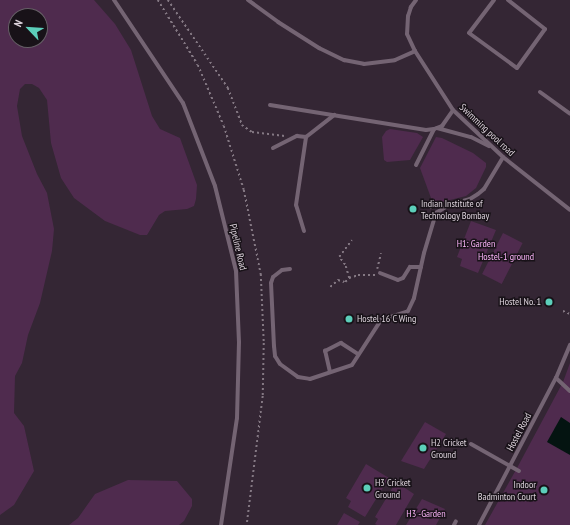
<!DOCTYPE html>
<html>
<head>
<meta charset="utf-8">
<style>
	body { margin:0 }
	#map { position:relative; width:570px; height:525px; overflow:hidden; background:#342634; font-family:"PT Sans Narrow",sans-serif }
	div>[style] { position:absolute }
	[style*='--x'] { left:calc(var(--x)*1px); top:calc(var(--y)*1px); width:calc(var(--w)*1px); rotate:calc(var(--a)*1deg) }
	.green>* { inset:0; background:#4f2b4e; transform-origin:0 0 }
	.water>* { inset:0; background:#041411 }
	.path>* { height:1.5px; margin-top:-0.75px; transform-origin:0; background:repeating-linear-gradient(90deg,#847883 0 2px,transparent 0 5px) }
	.lane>* { height:4px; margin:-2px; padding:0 2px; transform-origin:2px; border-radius:2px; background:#746473 }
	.dots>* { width:11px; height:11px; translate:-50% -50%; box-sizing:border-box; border:2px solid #181218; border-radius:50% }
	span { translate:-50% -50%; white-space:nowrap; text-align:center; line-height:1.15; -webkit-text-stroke:3px #181218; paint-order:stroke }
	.street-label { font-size:10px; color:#dcd2db }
	.poi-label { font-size:10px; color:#dcd2db }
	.left { translate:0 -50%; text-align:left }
	.right { translate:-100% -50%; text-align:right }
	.park-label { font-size:10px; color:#f9b2f7 }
	.north { position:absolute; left:8px; top:8px; width:40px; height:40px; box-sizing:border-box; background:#181218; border:1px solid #665f66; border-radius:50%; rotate:295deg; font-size:11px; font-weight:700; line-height:16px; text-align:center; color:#dcd2db }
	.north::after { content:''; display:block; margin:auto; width:14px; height:18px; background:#5cceba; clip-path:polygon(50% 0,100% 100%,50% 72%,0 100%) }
</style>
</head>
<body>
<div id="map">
	<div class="green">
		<i style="clip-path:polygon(evenodd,0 0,94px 0,115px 24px,131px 50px,152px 116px,160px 129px,180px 138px,197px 185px,196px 199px,194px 206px,187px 209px,165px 211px,159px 215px,147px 235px,140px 235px,105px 221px,74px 198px,61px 178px,51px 143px,47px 100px,39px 88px,32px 84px,25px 84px,20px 89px,17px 106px,22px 136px,37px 174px,47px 193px,54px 229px,52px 251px,40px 303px,28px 335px,22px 363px,15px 376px,14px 413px,24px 426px,34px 471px,14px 505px,0 515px,0 0,16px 16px,40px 16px,40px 40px,16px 40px,16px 16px)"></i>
		<i style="clip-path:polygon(390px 129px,417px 133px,423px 137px,410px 160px,387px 162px,384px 160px,382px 137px,386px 131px)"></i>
		<i style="clip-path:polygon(436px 137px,442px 138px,473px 153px,486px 163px,486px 167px,476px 188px,466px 196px,438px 203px,431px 198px,420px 168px)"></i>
		<i style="clip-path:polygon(471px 221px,496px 230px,478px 273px,460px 266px,462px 259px,457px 257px)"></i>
		<i style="left:503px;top:233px;width:22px;height:46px;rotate:27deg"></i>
		<i style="clip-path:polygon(570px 363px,570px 525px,485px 525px,517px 468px,563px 382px)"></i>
		<i style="clip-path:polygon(425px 422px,446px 434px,424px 469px,401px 461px)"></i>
		<i style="clip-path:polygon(366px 464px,389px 478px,365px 517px,348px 507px,351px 501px,346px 498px)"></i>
		<i style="clip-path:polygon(128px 480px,177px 481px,192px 499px,192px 506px,184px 521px,179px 525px,69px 525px,78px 518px,95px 494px)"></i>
		<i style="clip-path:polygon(396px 482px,414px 494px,396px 525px,377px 525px,375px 524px,378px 519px,375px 517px)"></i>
		<i style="clip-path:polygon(422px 499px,445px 509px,436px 525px,406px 525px)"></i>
		<i style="clip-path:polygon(344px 513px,360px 522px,358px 525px,337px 525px)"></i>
	</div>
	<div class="water">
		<i style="clip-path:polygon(561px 417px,570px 423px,570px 455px,547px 442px)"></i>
	</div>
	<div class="path">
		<i style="--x:158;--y:0;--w:76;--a:58.4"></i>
		<i style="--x:198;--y:65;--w:66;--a:66.9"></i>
		<i style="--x:224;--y:126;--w:67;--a:72.6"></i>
		<i style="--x:244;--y:190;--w:86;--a:78.6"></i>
		<i style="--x:261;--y:274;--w:69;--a:87.5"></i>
		<i style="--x:264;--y:343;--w:53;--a:91.1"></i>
		<i style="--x:263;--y:396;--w:130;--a:97.1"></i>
		<i style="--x:168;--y:0;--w:107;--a:55.7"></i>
		<i style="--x:228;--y:88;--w:40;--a:69"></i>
		<i style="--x:242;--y:125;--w:12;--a:35"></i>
		<i style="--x:252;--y:132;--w:33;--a:7"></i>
		<i style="--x:428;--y:204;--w:6;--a:51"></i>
		<i style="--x:377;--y:269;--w:16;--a:-76"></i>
		<i style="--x:349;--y:278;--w:14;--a:-107"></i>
		<i style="--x:345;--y:265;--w:10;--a:-127"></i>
		<i style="--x:339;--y:257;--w:21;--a:-53"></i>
		<i style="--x:330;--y:287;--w:11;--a:-41"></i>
		<i style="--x:338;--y:280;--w:7;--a:16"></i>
		<i style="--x:345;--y:282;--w:6;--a:-45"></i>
		<i style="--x:349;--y:278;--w:9;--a:-18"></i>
		<i style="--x:358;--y:275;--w:17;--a:0"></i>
		<i style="--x:563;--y:311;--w:8;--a:23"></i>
	</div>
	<div class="lane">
		<i style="--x:114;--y:0;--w:124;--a:56.2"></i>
		<i style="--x:183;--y:103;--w:89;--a:68.9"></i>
		<i style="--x:215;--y:186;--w:88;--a:76.1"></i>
		<i style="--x:236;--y:271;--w:71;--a:87.6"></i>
		<i style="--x:239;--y:342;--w:76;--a:91.5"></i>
		<i style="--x:237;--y:418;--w:108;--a:98.5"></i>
		<i style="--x:248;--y:0;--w:37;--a:36"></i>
		<i style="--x:278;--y:22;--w:49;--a:32.4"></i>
		<i style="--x:319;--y:48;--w:28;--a:26"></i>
		<i style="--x:344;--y:60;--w:20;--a:11"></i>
		<i style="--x:364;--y:64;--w:31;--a:-7"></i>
		<i style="--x:395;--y:60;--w:22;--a:-24"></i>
		<i style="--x:416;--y:0;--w:9;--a:126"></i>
		<i style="--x:411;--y:7;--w:9;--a:108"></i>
		<i style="--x:408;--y:16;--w:18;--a:93"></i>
		<i style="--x:407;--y:34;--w:19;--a:65"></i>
		<i style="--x:415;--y:51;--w:70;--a:57.2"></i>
		<i style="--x:453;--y:110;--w:69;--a:43.2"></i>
		<i style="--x:503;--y:157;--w:85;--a:38.3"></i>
		<i style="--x:494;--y:0;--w:41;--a:127.1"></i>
		<i style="--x:469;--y:33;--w:59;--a:36.1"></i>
		<i style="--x:517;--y:68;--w:48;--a:-54.3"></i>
		<i style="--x:545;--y:29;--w:47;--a:-141.9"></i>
		<i style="--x:540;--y:92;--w:37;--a:36"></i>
		<i style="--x:270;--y:105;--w:158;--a:9.1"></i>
		<i style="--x:426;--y:130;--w:8;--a:-7"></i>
		<i style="--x:434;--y:129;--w:9;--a:-21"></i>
		<i style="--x:442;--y:126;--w:19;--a:-55"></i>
		<i style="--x:437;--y:128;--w:35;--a:15"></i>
		<i style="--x:471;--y:137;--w:20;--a:27"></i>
		<i style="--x:273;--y:148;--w:27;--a:-27"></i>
		<i style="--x:297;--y:136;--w:9;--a:6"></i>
		<i style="--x:306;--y:137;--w:36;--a:-38"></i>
		<i style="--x:416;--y:165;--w:40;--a:-63.4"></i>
		<i style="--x:304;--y:231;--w:27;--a:-107"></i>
		<i style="--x:296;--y:205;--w:69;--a:-81.6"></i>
		<i style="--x:290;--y:269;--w:8;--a:173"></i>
		<i style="--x:282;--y:270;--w:11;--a:142"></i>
		<i style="--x:273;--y:277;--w:6;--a:108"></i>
		<i style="--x:271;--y:283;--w:63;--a:87.3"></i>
		<i style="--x:274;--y:346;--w:10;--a:84"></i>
		<i style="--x:275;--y:356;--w:9;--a:58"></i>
		<i style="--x:280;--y:364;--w:22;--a:36"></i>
		<i style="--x:298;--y:377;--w:12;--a:9"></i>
		<i style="--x:310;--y:379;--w:44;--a:-18.4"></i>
		<i style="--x:352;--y:365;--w:54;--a:-57.2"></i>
		<i style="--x:381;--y:320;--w:28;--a:-18"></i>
		<i style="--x:408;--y:311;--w:14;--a:-65"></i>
		<i style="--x:414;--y:298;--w:46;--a:-77.5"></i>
		<i style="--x:424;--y:253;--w:42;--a:-73.3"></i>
		<i style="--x:436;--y:213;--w:15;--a:-32"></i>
		<i style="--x:449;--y:205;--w:22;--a:-16"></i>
		<i style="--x:470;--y:199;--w:9;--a:-32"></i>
		<i style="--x:478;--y:194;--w:8;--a:-40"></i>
		<i style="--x:484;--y:189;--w:37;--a:-59"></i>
		<i style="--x:380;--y:273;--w:19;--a:21"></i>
		<i style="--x:398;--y:280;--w:5;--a:-22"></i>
		<i style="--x:403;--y:278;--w:13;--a:-58"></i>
		<i style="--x:410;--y:267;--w:11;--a:0"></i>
		<i style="--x:330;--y:372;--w:22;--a:-103"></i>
		<i style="--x:325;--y:351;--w:18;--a:-27"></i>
		<i style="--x:341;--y:343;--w:20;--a:33"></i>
		<i style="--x:556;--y:378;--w:19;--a:43"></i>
		<i style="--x:471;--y:444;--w:55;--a:29.4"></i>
		<i style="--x:454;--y:525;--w:4;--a:-63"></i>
		<i style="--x:479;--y:525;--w:166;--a:-62.4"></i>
		<i style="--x:556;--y:378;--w:36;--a:-67"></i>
	</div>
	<div class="dots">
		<i style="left:413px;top:209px;background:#5cceba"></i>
		<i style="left:549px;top:302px;background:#5cceba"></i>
		<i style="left:349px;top:319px;background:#5cceba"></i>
		<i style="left:423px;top:448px;background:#5cceba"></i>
		<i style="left:367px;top:488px;background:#5cceba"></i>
		<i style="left:544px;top:490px;background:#5cceba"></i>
	</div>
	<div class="street-label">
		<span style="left:487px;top:130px;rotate:43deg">Swimming pool road</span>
		<span style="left:238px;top:247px;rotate:77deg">Pipeline Road</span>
		<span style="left:519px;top:432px;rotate:-62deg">Hostel Road</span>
	</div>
	<div class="poi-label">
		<span class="left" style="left:421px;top:209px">Indian Institute of<br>Technology Bombay</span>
		<span class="right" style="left:541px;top:302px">Hostel No. 1</span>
		<span class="left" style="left:357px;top:319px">Hostel 16 C Wing</span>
		<span class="left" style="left:431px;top:448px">H2 Cricket<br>Ground</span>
		<span class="left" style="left:375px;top:488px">H3 Cricket<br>Ground</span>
		<span class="right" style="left:536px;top:490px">Indoor<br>Badminton Court</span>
	</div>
	<div class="park-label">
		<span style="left:476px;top:244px">H1: Garden</span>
		<span style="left:506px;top:257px">Hostel-1 ground</span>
		<span style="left:426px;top:514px">H3 -Garden</span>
	</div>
	<div class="north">N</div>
</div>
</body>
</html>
